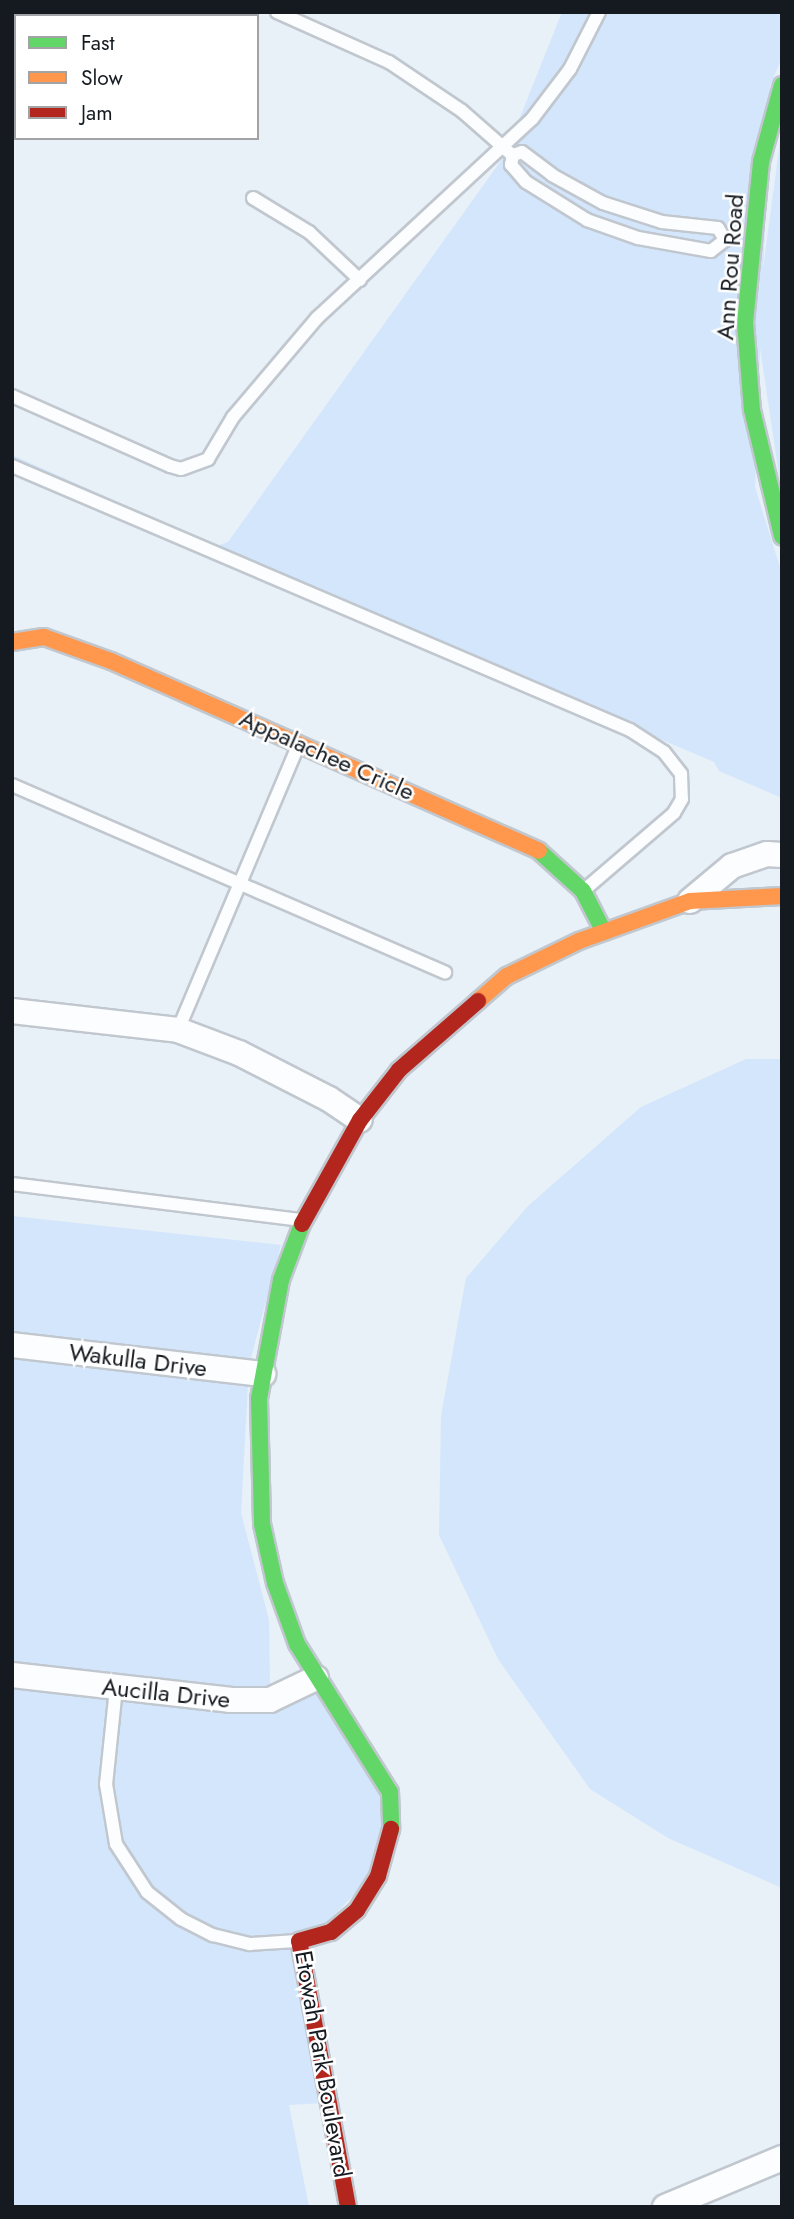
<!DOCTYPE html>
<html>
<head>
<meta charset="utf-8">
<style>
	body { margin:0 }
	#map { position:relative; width:794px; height:2219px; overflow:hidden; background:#e8f0f8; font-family:Jost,sans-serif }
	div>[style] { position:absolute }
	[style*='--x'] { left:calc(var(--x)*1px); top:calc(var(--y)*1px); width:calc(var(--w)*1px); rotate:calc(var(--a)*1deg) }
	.green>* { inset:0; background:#d3e6fb }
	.roads { filter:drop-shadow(2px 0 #c1c7ce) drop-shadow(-2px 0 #c1c7ce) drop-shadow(0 2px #c1c7ce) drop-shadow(0 -2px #c1c7ce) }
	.lane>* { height:12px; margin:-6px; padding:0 6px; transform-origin:6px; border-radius:6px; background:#fcfdfe }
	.street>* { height:24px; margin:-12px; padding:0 12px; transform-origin:12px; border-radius:12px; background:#fcfdfe }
	.fast>* { height:16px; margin:-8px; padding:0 8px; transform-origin:8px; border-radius:8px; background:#63d668 }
	.slow>* { height:16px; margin:-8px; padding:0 8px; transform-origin:8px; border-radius:8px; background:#ff974d }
	.jam>* { height:16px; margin:-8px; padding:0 8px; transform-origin:8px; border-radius:8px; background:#b3261e }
	span { translate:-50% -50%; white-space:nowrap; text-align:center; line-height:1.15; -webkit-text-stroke:5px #fff; paint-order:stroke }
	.street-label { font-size:24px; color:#141a20 }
	.frame { position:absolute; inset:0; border:14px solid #141a20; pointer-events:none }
	.legend { position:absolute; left:14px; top:14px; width:245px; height:126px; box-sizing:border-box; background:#fff; border:2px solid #a1a3a6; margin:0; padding:9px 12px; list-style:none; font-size:21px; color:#141a20 }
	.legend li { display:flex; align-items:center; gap:14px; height:35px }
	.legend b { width:35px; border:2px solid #a1a3a6 }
</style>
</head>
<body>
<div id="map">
	<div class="green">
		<i style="clip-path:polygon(562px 12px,782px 12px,782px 57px,770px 86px,755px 487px,782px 574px,782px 798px,719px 771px,714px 762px,12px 463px,12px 455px,217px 546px,228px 542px,505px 155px)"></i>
		<i style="clip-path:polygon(782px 127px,782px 495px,756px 321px)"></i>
		<i style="clip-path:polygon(746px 1059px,782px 1059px,782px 1888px,668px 1838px,590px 1789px,498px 1659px,439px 1535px,441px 1416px,466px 1278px,528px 1206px,641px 1107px)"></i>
		<i style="clip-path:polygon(12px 1216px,281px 1245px,249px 1365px,241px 1513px,269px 1620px,270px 1694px,334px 1683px,379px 1769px,387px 1861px,302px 1948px,322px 2103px,289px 2105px,309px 2207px,12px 2207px)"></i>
	</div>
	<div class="roads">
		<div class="lane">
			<i style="--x:277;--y:12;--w:123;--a:24.1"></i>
			<i style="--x:389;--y:62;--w:88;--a:33.9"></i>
			<i style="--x:462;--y:111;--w:64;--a:41.2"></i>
			<i style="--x:213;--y:16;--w:4;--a:-90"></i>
			<i style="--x:522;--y:152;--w:38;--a:37"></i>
			<i style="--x:552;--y:175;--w:58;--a:28.8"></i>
			<i style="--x:603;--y:203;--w:62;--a:17.9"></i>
			<i style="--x:662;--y:222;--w:56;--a:6.1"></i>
			<i style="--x:718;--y:228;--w:14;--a:60"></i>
			<i style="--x:725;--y:240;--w:18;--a:142"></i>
			<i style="--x:711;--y:251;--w:74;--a:-169.9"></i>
			<i style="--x:638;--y:238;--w:54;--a:-160.6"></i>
			<i style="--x:587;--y:220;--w:72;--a:-148.1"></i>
			<i style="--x:526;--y:182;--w:23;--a:-131"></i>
			<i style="--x:511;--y:165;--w:10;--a:-79"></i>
			<i style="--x:513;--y:155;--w:9;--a:-18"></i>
			<i style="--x:253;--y:198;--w:66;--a:31.3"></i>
			<i style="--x:309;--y:232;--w:70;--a:43.3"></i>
			<i style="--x:12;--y:396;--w:173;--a:23.9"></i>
			<i style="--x:170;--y:466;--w:11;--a:15"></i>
			<i style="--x:181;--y:469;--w:29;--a:-20"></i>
			<i style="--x:208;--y:459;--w:49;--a:-59.2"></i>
			<i style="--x:233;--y:417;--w:130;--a:-49.7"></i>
			<i style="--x:317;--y:318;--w:293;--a:-42.8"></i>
			<i style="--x:532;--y:119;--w:63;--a:-52.8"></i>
			<i style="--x:570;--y:69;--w:64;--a:-63"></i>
			<i style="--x:12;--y:466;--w:672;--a:23.13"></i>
			<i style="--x:630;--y:730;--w:40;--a:32.9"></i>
			<i style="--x:664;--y:752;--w:28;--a:52"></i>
			<i style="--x:681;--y:774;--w:25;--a:88"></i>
			<i style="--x:682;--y:799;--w:16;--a:120"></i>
			<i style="--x:674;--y:813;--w:120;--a:139.4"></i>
			<i style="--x:12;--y:785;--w:472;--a:23.4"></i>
			<i style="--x:178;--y:1030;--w:311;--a:-67.1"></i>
			<i style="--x:12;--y:1184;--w:290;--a:7.1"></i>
			<i style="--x:116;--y:1688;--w:97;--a:95.9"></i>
			<i style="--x:106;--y:1784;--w:61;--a:80.5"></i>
			<i style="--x:116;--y:1844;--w:57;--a:57.1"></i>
			<i style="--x:147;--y:1892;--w:43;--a:38.5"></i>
			<i style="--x:181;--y:1919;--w:36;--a:27"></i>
			<i style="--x:213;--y:1935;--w:38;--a:14"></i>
			<i style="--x:250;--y:1944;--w:48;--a:-3.6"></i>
		</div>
		<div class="street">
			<i style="--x:690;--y:901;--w:55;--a:-39.8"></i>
			<i style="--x:732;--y:866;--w:37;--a:-19"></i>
			<i style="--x:767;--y:854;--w:15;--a:4"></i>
			<i style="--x:12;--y:1011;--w:167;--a:6.5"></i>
			<i style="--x:178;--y:1030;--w:65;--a:20.7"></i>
			<i style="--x:239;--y:1053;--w:101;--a:27.1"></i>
			<i style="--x:329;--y:1099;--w:37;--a:34"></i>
			<i style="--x:12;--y:1345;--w:253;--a:6.6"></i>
			<i style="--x:12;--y:1675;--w:219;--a:6.5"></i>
			<i style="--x:230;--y:1700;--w:40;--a:0"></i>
			<i style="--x:270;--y:1700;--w:51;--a:-25.6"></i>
			<i style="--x:665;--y:2207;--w:127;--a:-22.7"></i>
		</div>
		<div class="fast">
			<i style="--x:782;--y:85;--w:80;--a:105.3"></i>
			<i style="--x:761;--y:162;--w:161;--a:95.7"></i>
			<i style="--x:745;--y:322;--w:88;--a:85.5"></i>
			<i style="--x:752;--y:410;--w:130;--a:76.6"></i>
			<i style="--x:539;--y:851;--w:59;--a:42.3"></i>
			<i style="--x:583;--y:891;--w:46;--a:62.9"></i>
			<i style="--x:302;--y:1224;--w:60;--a:110.6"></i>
			<i style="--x:281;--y:1280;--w:121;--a:100.5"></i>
			<i style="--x:259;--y:1399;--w:125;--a:88.6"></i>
			<i style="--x:262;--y:1524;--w:60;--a:77.6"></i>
			<i style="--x:275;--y:1583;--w:65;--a:70.2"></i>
			<i style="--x:297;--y:1644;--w:175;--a:57.9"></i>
			<i style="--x:390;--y:1792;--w:37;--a:88"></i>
		</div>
		<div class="slow">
			<i style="--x:12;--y:642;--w:32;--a:-9"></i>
			<i style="--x:44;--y:637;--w:71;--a:19.7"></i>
			<i style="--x:111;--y:661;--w:468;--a:23.9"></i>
			<i style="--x:478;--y:1001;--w:38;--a:-41"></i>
			<i style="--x:507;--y:976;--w:80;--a:-25.9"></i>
			<i style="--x:579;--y:941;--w:118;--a:-19.8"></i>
			<i style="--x:690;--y:901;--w:92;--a:-3.1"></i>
		</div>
		<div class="jam">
			<i style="--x:302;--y:1224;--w:119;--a:-60.9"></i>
			<i style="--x:360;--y:1120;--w:63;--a:-52"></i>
			<i style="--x:399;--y:1070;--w:105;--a:-41.1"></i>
			<i style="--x:348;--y:2207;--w:270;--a:-100.4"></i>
			<i style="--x:299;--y:1941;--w:33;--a:-16"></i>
			<i style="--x:331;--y:1932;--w:34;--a:-40"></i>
			<i style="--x:357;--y:1910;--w:40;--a:-58"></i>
			<i style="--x:378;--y:1876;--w:49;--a:-74.5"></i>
		</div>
	</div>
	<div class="street-label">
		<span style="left:730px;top:267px;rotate:-86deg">Ann Rou Road</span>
		<span style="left:327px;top:755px;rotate:24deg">Appalachee Cricle</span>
		<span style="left:138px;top:1360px;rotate:7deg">Wakulla Drive</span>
		<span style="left:166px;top:1693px;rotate:6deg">Aucilla Drive</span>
		<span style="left:323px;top:2064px;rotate:80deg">Etowah Park Boulevard</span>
	</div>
	<div class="frame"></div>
	<ul class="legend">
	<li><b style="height:9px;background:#63d668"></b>Fast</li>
	<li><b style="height:9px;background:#ff974d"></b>Slow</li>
	<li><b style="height:9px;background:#b3261e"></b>Jam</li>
	</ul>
</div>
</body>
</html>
